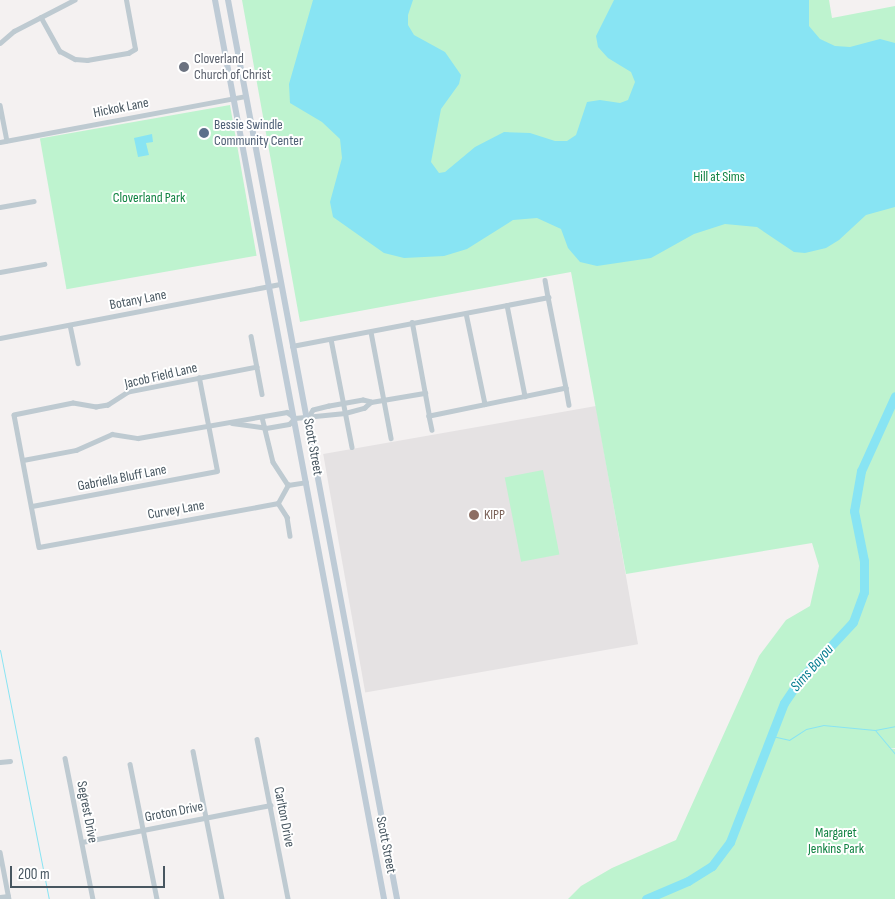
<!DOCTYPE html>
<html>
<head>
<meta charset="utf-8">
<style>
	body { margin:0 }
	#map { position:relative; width:895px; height:899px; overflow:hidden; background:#f4f1f1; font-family:"Sofia Sans Condensed",sans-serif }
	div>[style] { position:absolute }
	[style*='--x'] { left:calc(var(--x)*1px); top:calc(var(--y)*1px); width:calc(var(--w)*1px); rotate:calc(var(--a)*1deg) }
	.education>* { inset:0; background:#e5e2e3; transform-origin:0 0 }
	.green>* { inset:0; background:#bef3cf; transform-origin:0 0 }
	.water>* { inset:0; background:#88e4f3 }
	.stream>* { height:1px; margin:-0.5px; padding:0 0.5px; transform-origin:0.5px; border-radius:0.5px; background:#88e4f3 }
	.river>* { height:9px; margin:-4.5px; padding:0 4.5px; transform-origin:4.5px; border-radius:4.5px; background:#88e4f3 }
	.minor>* { height:4.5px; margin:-2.25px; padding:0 2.25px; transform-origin:2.25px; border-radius:2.25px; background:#becad1 }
	.secondary>* { height:6px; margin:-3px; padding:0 3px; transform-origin:3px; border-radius:3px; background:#becbd6 }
	.dots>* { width:14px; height:14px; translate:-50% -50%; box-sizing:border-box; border:2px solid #fff; border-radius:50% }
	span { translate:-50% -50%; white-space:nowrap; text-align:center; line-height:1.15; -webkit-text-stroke:4px #fff; paint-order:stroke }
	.worship-label { font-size:14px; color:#5b616d }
	.left { translate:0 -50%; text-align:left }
	.street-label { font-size:14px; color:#475660 }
	.service-label { font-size:14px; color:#4e5e75 }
	.park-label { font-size:14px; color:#108342 }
	.education-label { font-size:14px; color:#785e54 }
	.water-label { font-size:15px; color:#057c8f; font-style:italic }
	.scale { position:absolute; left:10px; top:866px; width:155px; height:22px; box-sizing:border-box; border:2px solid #475660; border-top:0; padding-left:6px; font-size:15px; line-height:18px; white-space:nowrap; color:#475660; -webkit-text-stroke:4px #fff; paint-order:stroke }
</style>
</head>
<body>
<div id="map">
	<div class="education">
		<i style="left:596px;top:406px;width:242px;height:277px;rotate:80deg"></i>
	</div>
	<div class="green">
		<i style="clip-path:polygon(242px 0,829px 0,832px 18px,895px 6px,895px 748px,889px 749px,895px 749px,895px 899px,568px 899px,581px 886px,612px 868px,676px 840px,759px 656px,786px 620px,810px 606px,819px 566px,812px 543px,626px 574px,571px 272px,300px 322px)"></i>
		<i style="left:230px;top:105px;width:153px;height:193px;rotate:80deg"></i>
		<i style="left:543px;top:470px;width:86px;height:39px;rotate:79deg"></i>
	</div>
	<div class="water">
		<i style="clip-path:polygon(313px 0,413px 0,408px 15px,408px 25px,414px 35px,445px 52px,461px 75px,459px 84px,441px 109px,431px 162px,439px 173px,445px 172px,475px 147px,504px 132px,530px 133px,555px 141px,567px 141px,576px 135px,587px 102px,600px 100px,620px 103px,628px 100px,635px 82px,631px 72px,608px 58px,598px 47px,596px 36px,614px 0,809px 0,809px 26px,820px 39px,835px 46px,850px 47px,880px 39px,895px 43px,895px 207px,866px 215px,839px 240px,826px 248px,805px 253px,794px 252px,757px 227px,725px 224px,694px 234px,651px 258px,597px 266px,580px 262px,568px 248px,561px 229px,537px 218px,513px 220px,467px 249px,444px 256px,404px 258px,384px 253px,333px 217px,330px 202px,342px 158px,340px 139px,322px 122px,290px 103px,289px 84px)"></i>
		<i style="clip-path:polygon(152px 134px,153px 142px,146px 143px,149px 155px,138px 157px,134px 138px)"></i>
	</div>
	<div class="stream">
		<i style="--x:0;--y:650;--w:254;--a:78.9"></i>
		<i style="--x:875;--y:730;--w:31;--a:50"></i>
		<i style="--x:772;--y:736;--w:17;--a:13"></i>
		<i style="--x:789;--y:740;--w:20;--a:-33"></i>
		<i style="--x:806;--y:729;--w:17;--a:-13"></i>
		<i style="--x:823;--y:725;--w:52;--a:5.5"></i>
		<i style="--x:875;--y:730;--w:20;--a:-11"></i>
	</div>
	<div class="river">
		<i style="--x:646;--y:899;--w:46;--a:-23.2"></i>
		<i style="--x:688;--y:881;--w:28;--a:-32"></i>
		<i style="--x:712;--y:866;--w:30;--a:-53"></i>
		<i style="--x:730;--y:842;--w:149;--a:-68.8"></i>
		<i style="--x:784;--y:703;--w:30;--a:-56"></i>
		<i style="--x:801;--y:678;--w:76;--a:-47.1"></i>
		<i style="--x:853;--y:622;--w:32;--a:-70"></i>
		<i style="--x:864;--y:592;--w:31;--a:-90"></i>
		<i style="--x:864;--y:561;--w:51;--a:-101.3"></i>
		<i style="--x:854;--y:511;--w:41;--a:-80.1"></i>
		<i style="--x:861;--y:471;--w:82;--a:-65.6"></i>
	</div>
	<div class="minor">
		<i style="--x:41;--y:17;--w:39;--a:61"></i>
		<i style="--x:60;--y:51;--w:17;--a:28"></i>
		<i style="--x:75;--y:59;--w:12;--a:5"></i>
		<i style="--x:87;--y:60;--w:42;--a:-9.7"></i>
		<i style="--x:128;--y:53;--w:8;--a:-30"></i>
		<i style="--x:135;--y:49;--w:50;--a:-100.4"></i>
		<i style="--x:0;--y:43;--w:18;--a:-41"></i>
		<i style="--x:14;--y:31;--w:68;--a:-27.3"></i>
		<i style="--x:0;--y:105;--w:36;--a:79"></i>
		<i style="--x:0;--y:142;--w:249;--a:-10.6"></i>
		<i style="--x:0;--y:207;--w:34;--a:-10"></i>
		<i style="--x:0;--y:272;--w:45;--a:-10.3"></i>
		<i style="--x:545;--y:280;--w:17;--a:80"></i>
		<i style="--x:507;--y:305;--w:93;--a:78.8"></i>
		<i style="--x:466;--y:313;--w:93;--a:78.2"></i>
		<i style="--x:70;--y:325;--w:39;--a:78"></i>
		<i style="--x:371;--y:332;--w:108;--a:79.3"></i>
		<i style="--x:251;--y:336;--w:59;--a:79.3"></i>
		<i style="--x:0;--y:338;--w:286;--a:-10.9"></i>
		<i style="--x:331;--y:339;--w:110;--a:79"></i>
		<i style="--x:292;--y:346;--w:261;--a:-10.8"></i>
		<i style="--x:548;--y:297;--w:93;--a:78.8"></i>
		<i style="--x:566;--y:388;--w:140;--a:168.4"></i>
		<i style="--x:429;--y:416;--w:95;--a:-100.4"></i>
		<i style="--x:257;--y:367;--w:131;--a:169"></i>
		<i style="--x:128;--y:392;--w:24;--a:147"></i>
		<i style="--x:108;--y:405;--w:12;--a:171"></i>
		<i style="--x:96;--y:407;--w:23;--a:-170"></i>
		<i style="--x:73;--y:403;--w:60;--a:168.5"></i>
		<i style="--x:14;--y:415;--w:134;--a:79.3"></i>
		<i style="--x:39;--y:547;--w:243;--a:-10.4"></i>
		<i style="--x:278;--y:503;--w:21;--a:-61"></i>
		<i style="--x:288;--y:485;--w:18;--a:-9"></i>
		<i style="--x:566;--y:388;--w:17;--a:80"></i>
		<i style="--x:371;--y:402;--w:55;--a:-9.5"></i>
		<i style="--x:429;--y:416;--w:14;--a:78"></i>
		<i style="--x:262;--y:417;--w:46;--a:76.3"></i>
		<i style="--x:273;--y:462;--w:27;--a:57"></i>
		<i style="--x:232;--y:423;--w:34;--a:8"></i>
		<i style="--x:266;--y:428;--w:23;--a:-10"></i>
		<i style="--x:289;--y:424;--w:8;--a:-45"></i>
		<i style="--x:295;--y:418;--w:50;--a:-5.7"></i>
		<i style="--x:345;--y:413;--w:20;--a:-15"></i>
		<i style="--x:364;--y:408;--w:9;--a:-41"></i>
		<i style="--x:371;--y:402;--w:8;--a:-166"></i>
		<i style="--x:363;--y:400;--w:35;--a:170"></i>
		<i style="--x:329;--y:406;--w:16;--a:166"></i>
		<i style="--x:313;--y:410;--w:6;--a:121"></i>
		<i style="--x:23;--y:460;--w:54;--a:-10.7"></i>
		<i style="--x:76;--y:450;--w:39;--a:-24"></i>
		<i style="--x:112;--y:434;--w:26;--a:9"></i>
		<i style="--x:138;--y:438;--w:151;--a:-9.9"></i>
		<i style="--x:287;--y:412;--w:9;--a:36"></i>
		<i style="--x:278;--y:503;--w:17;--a:57"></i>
		<i style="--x:287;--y:517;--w:19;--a:81"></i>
		<i style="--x:32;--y:506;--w:188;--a:-10.7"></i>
		<i style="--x:217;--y:471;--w:95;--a:-101"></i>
		<i style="--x:257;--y:739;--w:163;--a:79"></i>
		<i style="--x:193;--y:751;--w:151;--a:78.9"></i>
		<i style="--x:65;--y:758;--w:144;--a:78.8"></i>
		<i style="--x:0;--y:762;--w:10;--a:-6"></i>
		<i style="--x:130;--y:764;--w:138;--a:78.7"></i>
		<i style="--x:82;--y:842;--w:192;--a:-11.1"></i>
		<i style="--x:0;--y:852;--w:48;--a:79.2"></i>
		<i style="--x:0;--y:897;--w:8;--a:-7"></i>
	</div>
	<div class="secondary">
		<i style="--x:215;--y:0;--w:915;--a:79.35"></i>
		<i style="--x:228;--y:0;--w:915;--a:79.35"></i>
	</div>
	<div class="dots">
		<i style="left:184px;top:67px;background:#6b7280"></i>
		<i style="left:204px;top:133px;background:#5c6f8a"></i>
		<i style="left:474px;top:515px;background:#8d6e63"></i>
	</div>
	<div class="worship-label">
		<span class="left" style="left:194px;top:67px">Cloverland<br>Church of Christ</span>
	</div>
	<div class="street-label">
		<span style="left:121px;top:108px;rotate:-11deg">Hickok Lane</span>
		<span style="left:138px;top:300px;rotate:-11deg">Botany Lane</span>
		<span style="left:161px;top:376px;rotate:-13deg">Jacob Field Lane</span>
		<span style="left:313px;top:447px;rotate:80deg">Scott Street</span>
		<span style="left:122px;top:478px;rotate:-11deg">Gabriella Bluff Lane</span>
		<span style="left:176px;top:510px;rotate:-10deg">Curvey Lane</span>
		<span style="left:87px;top:812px;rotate:79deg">Segrest Drive</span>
		<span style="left:174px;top:812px;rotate:-11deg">Groton Drive</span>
		<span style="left:284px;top:817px;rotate:79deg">Carlton Drive</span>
		<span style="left:386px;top:845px;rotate:79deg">Scott Street</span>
	</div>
	<div class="service-label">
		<span class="left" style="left:214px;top:133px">Bessie Swindle<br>Community Center</span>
	</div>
	<div class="park-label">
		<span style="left:719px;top:177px">Hill at Sims</span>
		<span style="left:149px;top:198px">Cloverland Park</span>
		<span style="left:836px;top:841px">Margaret<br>Jenkins Park</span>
	</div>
	<div class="education-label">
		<span class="left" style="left:484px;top:515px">KIPP</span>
	</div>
	<div class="water-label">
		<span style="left:812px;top:668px;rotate:-49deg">Sims Bayou</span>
	</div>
	<div class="scale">200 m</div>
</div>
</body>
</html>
